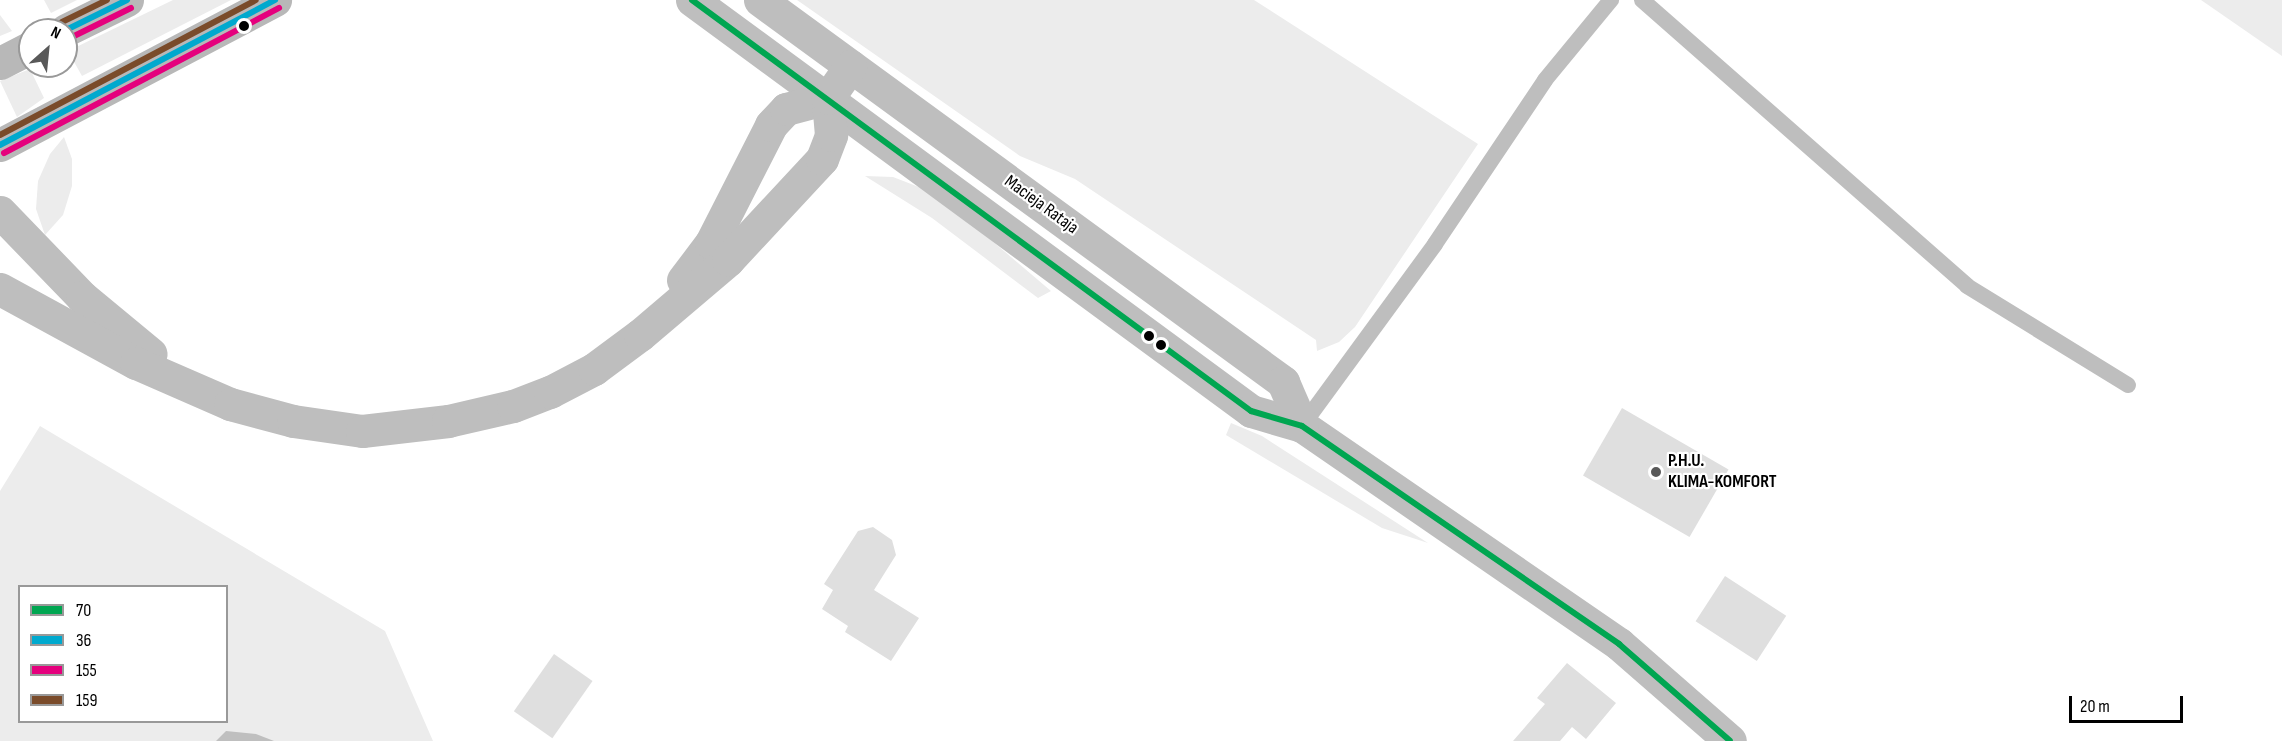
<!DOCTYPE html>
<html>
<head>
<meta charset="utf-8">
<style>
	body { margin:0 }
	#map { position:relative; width:2282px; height:741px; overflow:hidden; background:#fff; font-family:"Sofia Sans Condensed",sans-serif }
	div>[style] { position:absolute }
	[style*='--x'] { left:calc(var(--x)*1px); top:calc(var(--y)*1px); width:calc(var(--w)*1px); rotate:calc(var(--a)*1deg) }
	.green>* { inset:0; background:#ececec }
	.water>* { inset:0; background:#bfbfbf }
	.building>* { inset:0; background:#dfdfdf; transform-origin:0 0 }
	.lane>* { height:16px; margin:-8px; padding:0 8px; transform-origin:8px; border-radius:8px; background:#bebebe }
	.street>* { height:33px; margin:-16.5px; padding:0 16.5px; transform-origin:16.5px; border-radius:16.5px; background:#bebebe }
	.secondary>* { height:33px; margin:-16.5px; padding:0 16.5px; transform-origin:16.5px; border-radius:16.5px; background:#b8b8b8 }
	.bus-1>* { height:6px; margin:-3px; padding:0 3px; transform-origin:3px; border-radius:3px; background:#00a651 }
	.bus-2>* { height:6px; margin:-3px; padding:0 3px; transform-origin:3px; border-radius:3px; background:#00a9ce }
	.bus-3>* { height:6px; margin:-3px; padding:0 3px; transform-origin:3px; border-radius:3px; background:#e5007d }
	.bus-4>* { height:6px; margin:-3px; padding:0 3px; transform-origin:3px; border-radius:3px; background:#7a4b2a }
	.dots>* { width:16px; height:16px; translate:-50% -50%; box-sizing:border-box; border:3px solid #fff; border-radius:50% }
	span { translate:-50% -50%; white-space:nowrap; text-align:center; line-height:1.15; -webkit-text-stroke:4.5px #fff; paint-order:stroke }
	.street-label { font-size:18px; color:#000 }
	.poi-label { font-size:18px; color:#000; font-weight:700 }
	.left { translate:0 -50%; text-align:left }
	.legend { position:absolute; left:18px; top:585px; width:210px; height:138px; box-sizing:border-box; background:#fff; border:2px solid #999; margin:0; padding:8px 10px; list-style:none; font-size:18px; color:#000 }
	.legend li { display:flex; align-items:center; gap:12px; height:30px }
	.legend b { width:30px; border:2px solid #999 }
	.north { position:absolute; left:18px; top:18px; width:60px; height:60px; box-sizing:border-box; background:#fff; border:2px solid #999; border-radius:50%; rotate:27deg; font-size:16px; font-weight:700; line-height:24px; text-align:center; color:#000 }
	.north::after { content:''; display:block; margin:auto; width:21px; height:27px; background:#595959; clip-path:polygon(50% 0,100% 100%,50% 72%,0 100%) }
	.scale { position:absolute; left:2069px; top:696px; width:114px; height:27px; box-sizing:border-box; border:3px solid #000; border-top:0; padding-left:8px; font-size:18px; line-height:21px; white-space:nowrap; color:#000; -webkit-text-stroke:4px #fff; paint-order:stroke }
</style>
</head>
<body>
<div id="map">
	<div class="green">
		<i style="clip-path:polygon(44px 0,77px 0,51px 13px)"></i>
		<i style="clip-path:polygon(173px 0,231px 0,82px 76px,68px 51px)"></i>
		<i style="clip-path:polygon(797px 0,1254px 0,1478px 144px,1355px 327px,1339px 342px,1317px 351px,1316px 340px,1075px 179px,1020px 156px)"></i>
		<i style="clip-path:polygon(2201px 0,2282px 0,2282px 56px)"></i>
		<i style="clip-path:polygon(0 15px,12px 31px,0 36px)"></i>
		<i style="clip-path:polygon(30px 69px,44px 98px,17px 117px,0 81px)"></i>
		<i style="clip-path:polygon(64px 137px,72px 159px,72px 186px,63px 215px,45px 235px,36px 209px,38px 181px,50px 154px)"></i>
		<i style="clip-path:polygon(865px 176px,893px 177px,924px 189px,964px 217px,1051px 291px,1038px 298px,932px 218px)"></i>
		<i style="clip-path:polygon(1231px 423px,1262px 436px,1428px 543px,1382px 528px,1226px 435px)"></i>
		<i style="clip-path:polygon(evenodd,40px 426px,385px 631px,433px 741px,0 741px,0 491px,40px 426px,20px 586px,226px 586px,226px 722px,20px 722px,20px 586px)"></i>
	</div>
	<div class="water">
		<i style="clip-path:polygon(226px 731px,256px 734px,274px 741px,216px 741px)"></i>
	</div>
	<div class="building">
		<i style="left:1622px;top:408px;width:123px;height:78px;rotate:30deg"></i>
		<i style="clip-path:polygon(873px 527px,892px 540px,896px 555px,874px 590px,919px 618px,891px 661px,845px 632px,848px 626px,822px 609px,833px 590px,824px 584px,858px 531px)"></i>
		<i style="left:1725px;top:576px;width:73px;height:54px;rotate:33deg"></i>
		<i style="left:554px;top:654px;width:47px;height:70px;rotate:35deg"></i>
		<i style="clip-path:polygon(1567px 663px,1616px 703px,1586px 739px,1572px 727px,1560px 741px,1513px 741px,1545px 704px,1537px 698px)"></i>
	</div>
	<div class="lane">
		<i style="--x:1642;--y:0;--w:433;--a:41.3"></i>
		<i style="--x:1967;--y:286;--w:189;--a:31.6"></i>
		<i style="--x:1302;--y:426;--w:225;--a:-53.8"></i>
		<i style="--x:1435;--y:244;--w:197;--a:-56.1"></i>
		<i style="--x:1545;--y:80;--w:104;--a:-50.5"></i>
	</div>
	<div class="street">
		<i style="--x:692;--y:0;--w:694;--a:36.32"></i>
		<i style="--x:1251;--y:411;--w:53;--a:16.4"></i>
		<i style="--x:1302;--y:426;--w:385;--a:34.5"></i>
		<i style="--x:1619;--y:644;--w:147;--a:41.1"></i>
		<i style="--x:760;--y:0;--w:648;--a:36.14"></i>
		<i style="--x:1283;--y:382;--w:48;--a:66.6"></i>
		<i style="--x:0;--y:212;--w:118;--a:46"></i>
		<i style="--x:82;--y:297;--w:89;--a:39.6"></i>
		<i style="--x:683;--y:280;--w:46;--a:-52.9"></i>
		<i style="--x:711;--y:243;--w:132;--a:-63"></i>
		<i style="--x:771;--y:125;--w:22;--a:-47"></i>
		<i style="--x:786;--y:109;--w:43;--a:-14.7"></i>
		<i style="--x:0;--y:289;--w:155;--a:28.6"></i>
		<i style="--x:136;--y:363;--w:103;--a:23.6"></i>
		<i style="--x:230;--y:404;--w:65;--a:15.1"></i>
		<i style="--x:293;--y:421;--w:70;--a:8.2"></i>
		<i style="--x:362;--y:431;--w:87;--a:-6.6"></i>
		<i style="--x:448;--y:421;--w:67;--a:-13"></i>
		<i style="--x:513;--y:406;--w:40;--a:-21"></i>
		<i style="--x:550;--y:392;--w:50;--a:-27.6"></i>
		<i style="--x:594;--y:369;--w:57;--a:-36.5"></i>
		<i style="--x:640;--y:335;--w:116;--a:-40.4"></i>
		<i style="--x:728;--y:260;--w:138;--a:-47.1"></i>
		<i style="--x:822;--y:159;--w:26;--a:-69"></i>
		<i style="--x:831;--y:135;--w:37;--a:-95"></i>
		<i style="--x:828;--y:98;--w:39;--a:-55"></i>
	</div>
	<div class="secondary">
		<i style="--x:66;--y:30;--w:68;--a:-26.2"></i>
		<i style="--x:0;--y:63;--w:34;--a:-27"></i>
		<i style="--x:0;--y:145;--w:311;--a:-27.8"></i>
	</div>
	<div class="bus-1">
		<i style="--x:692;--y:0;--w:694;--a:36.32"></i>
		<i style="--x:1251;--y:411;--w:53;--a:16.4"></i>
		<i style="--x:1302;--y:426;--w:385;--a:34.5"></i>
		<i style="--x:1619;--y:644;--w:147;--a:41.1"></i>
	</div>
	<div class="bus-2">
		<i style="--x:66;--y:30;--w:68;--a:-26.2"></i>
		<i style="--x:0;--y:145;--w:311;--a:-27.8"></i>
	</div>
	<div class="bus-3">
		<i style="--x:70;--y:38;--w:68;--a:-26.2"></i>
		<i style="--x:4;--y:153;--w:311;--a:-27.8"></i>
	</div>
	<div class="bus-4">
		<i style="--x:62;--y:22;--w:50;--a:-26.1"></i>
		<i style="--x:0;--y:135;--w:289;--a:-27.8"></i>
	</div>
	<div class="dots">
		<i style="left:244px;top:26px;background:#000"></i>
		<i style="left:1149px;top:336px;background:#000"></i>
		<i style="left:1161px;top:345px;background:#000"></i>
		<i style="left:1656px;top:472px;background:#595959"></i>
	</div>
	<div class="street-label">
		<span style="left:1041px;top:205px;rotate:36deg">Macieja Rataja</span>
	</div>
	<div class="poi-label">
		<span class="left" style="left:1668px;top:472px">P.H.U.<br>KLIMA-KOMFORT</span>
	</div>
	<ul class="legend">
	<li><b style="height:8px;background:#00a651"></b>70</li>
	<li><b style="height:8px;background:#00a9ce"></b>36</li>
	<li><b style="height:8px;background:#e5007d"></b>155</li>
	<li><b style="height:8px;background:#7a4b2a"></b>159</li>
	</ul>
	<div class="north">N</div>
	<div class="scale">20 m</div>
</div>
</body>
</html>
